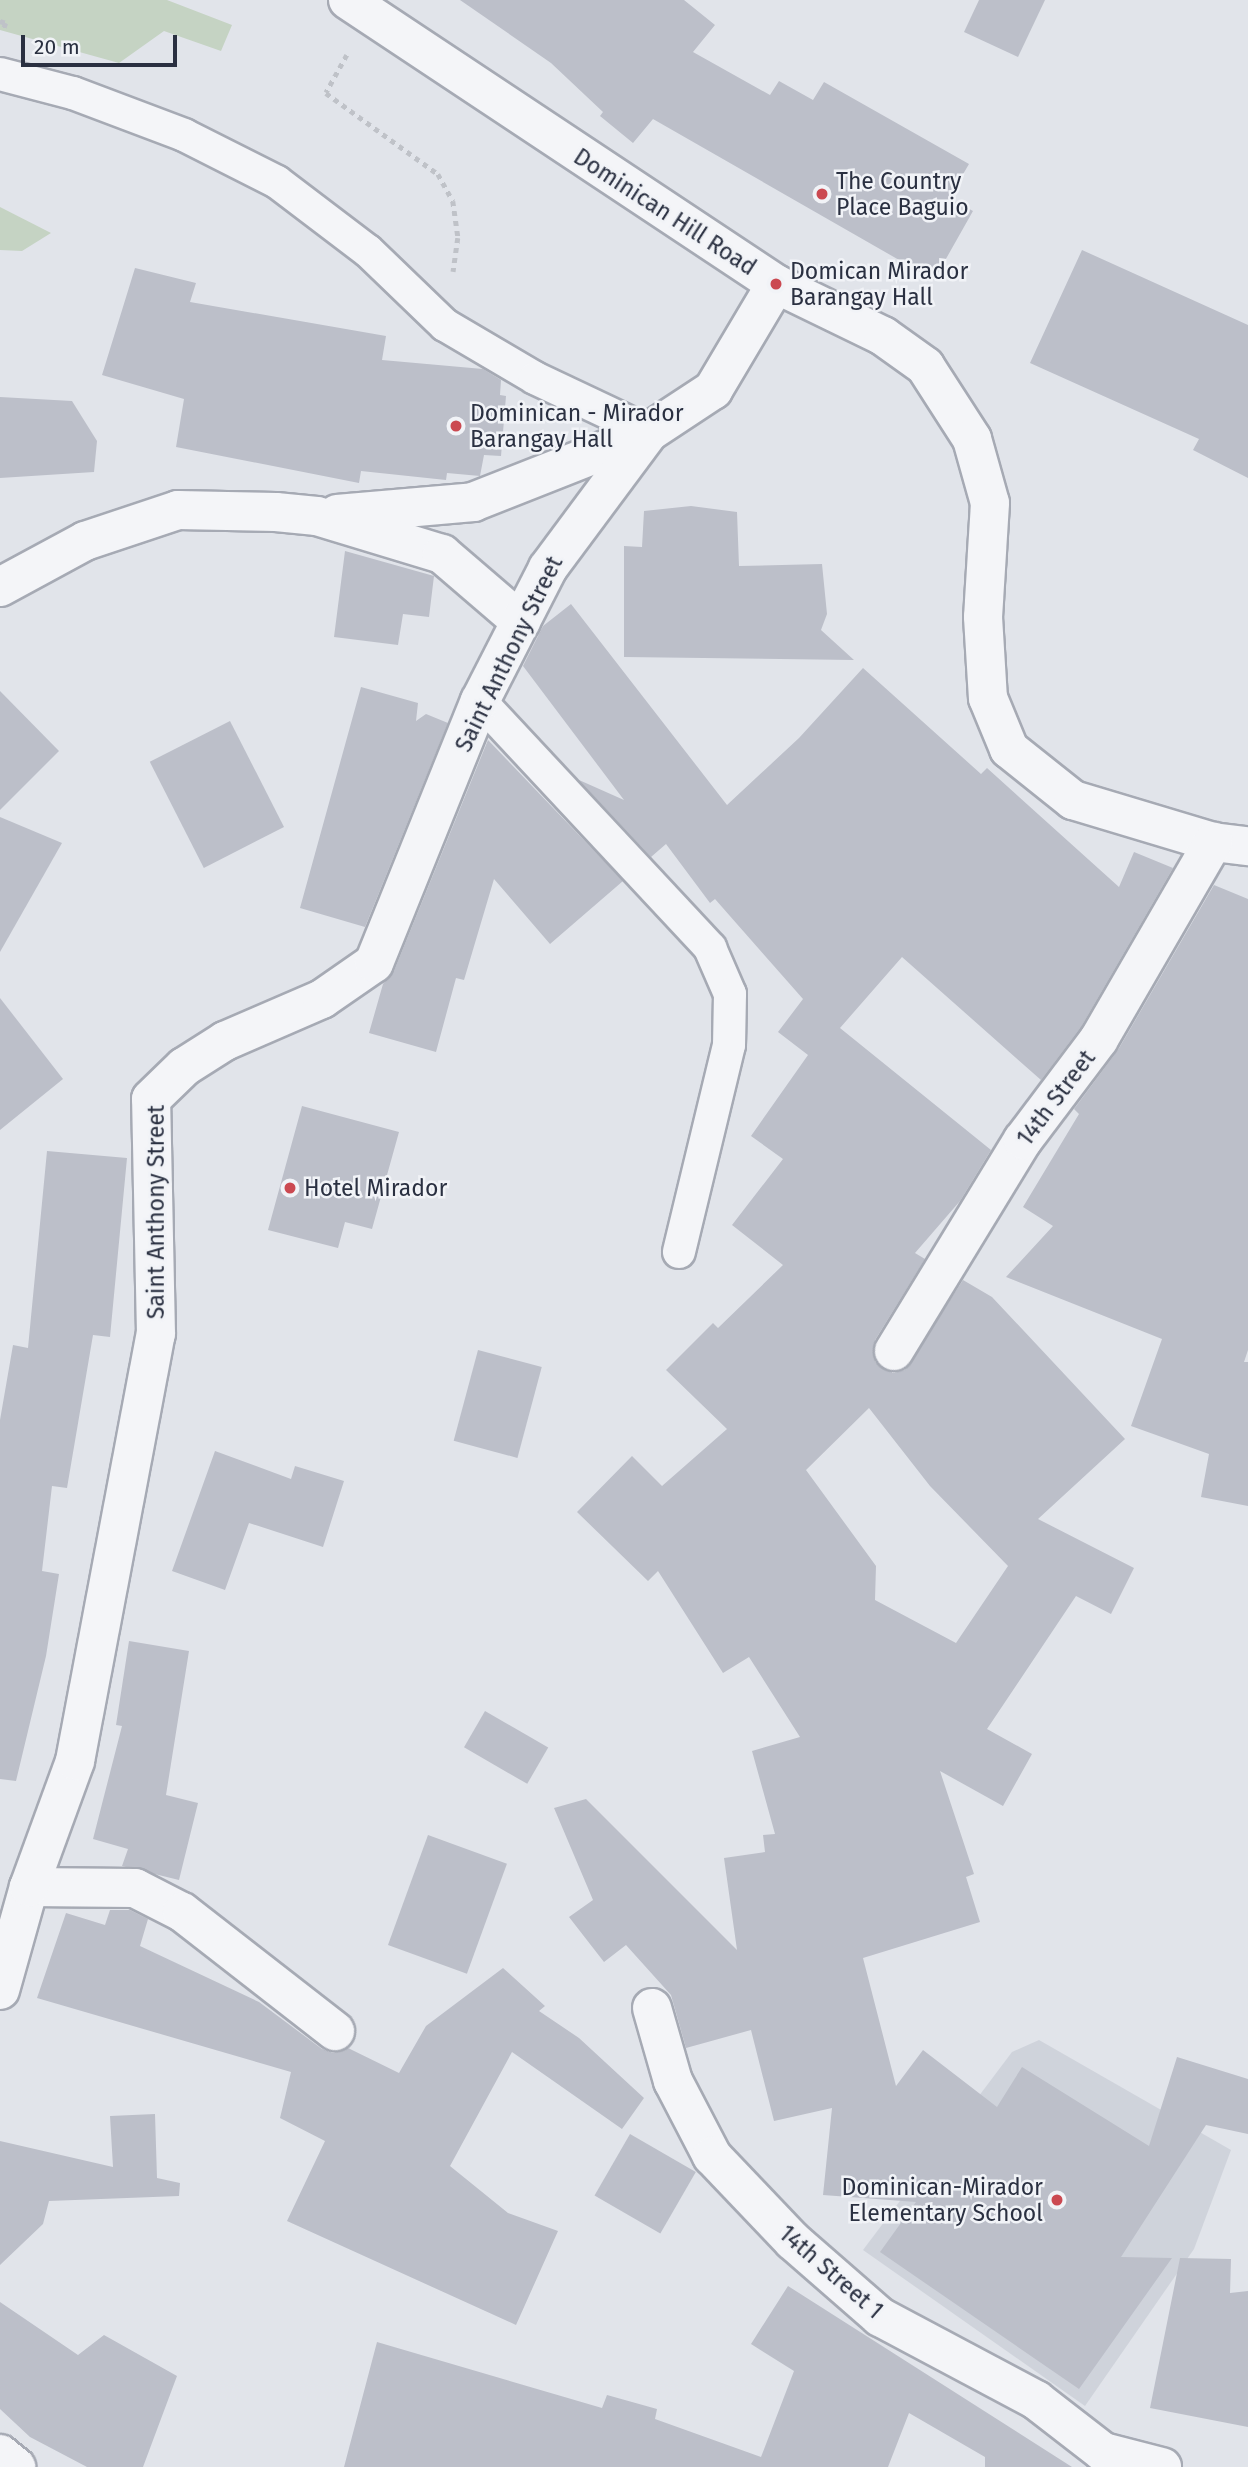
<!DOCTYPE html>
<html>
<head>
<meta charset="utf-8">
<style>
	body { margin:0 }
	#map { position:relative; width:1248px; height:2467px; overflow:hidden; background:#e1e4ea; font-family:"Fira Sans",sans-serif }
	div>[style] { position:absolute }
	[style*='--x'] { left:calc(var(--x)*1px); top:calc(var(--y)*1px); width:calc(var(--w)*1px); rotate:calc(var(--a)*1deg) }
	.built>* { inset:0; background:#cfd3db }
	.green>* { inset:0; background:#c5d3c3 }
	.building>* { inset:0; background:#bcbfc9; transform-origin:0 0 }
	.path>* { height:4.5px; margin-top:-2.25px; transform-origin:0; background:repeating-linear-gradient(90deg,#bfc2c8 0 5px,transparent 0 10px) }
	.roads { filter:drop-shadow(2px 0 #a6aab4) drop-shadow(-2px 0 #a6aab4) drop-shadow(0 2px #a6aab4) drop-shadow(0 -2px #a6aab4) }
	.lane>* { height:32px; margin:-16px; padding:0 16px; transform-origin:16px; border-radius:16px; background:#f4f5f8 }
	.street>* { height:38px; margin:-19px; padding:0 19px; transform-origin:19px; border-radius:19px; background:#f4f5f8 }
	.dots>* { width:19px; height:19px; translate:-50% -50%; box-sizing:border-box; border:4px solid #f1f3f7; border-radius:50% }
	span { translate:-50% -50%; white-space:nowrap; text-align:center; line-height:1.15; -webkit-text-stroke:5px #f1f3f7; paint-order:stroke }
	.poi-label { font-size:23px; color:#2a3041 }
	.left { translate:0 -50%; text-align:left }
	.right { translate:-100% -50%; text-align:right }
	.street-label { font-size:23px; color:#2a3041 }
	.scale { position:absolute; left:21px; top:35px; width:156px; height:32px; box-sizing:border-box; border:4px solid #2a3041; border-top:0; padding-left:9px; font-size:21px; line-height:24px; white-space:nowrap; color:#2a3041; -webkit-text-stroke:5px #f1f3f7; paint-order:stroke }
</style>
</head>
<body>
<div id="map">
	<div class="built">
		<i style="clip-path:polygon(1039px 2040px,1231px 2150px,1194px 2249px,1085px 2406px,863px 2250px,1012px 2052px)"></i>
	</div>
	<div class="green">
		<i style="clip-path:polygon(0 0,167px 0,232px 25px,221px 51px,164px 31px,119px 63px,0 30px)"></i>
		<i style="clip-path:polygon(0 208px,0 207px,51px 233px,22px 251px,0 250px)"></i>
	</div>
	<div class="building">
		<i style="clip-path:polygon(460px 0,684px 0,715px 25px,693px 52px,770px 95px,779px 81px,813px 100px,824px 82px,969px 164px,949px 198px,973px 211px,934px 280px,653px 119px,633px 143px,600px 116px,603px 112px,551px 63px)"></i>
		<i style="clip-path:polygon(979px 0,1045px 0,1018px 57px,964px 32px)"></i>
		<i style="clip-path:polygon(1082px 250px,1248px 325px,1248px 478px,1193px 450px,1199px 439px,1030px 363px)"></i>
		<i style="clip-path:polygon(135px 268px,196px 283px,190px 302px,386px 336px,382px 360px,483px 369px,501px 380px,500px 395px,506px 396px,501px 456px,484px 455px,480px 476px,447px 473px,446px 480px,361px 471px,359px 483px,176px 447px,184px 399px,102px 375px)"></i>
		<i style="clip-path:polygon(0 397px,72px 401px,97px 441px,94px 472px,0 478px)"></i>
		<i style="clip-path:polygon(691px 506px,737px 512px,739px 566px,822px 564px,827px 614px,821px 630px,854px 660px,624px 657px,624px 546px,642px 547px,644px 511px)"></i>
		<i style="clip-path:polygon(345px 551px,434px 576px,429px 617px,403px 614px,398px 645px,334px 637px)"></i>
		<i style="clip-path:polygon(evenodd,571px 604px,727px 805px,799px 738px,863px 668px,981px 774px,987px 768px,1119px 887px,1134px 852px,1173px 868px,1081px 1027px,1041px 1080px,902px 957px,840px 1028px,991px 1150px,960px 1201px,915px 1253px,925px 1259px,875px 1340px,875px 1362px,893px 1373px,905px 1370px,963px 1280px,992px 1297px,1125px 1439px,1038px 1519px,1134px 1568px,1111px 1614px,1076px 1596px,987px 1729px,1032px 1754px,1003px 1806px,940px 1771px,974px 1874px,966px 1877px,980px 1922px,863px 1958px,896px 2086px,923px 2050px,997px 2107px,1022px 2067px,1149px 2146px,1177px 2057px,1248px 2079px,1248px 2134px,1206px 2125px,1121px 2257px,1172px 2258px,1079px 2389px,880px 2252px,916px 2202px,823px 2195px,832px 2108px,774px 2121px,751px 2030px,686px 2048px,671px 1995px,626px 1945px,604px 1962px,569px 1917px,593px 1900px,554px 1808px,586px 1799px,737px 1950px,724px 1858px,765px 1852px,763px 1835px,775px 1834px,752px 1751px,800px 1737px,749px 1657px,723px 1673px,658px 1571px,648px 1581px,577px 1512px,632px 1456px,662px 1486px,727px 1429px,666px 1370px,713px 1323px,718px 1328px,783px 1265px,732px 1225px,783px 1159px,751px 1136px,808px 1055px,778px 1032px,803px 999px,715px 899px,710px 903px,666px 844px,651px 857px,579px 780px,624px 800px,523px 666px,543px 626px,571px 604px,869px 1408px,930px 1486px,1008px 1566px,956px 1643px,875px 1600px,876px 1566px,806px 1470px,869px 1408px)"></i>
		<i style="clip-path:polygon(361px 687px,418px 703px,416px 721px,426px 714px,448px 723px,365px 927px,300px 908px)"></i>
		<i style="clip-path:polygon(0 691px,59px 751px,0 810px)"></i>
		<i style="left:230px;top:721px;width:119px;height:90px;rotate:63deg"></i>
		<i style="clip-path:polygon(488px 740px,623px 881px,550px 944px,494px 879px,464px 980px,456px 978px,436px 1052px,369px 1033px,383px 984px,394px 971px)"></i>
		<i style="clip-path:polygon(0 817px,62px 843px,0 952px)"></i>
		<i style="clip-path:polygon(1214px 885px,1248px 899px,1248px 1350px,1244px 1362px,1248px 1362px,1248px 1506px,1201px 1497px,1209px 1454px,1131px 1426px,1162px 1339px,1006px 1277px,1053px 1226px,1023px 1207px,1079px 1114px,1074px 1109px,1118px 1050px)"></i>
		<i style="clip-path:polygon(0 998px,63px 1079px,0 1130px)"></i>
		<i style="clip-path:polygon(302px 1106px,399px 1132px,372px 1229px,345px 1222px,338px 1248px,268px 1230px)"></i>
		<i style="clip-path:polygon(47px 1151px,127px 1158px,110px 1337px,93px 1335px,67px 1488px,52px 1486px,42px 1571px,59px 1574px,46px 1656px,16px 1781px,0 1779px,0 1420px,13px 1345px,28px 1348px)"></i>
		<i style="left:478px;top:1350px;width:66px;height:94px;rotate:15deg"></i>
		<i style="clip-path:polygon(215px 1451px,291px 1479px,295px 1466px,344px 1481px,323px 1547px,249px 1523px,225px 1590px,172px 1571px)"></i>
		<i style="clip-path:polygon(129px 1641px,189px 1651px,166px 1795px,198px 1803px,179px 1880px,122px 1866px,128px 1849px,93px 1839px,122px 1726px,116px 1725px)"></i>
		<i style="left:485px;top:1711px;width:73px;height:42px;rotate:30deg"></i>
		<i style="left:428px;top:1835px;width:84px;height:117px;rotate:20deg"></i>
		<i style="clip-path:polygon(110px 1910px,130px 1910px,148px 1919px,140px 1946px,259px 2002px,322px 2049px,333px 2053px,348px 2048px,399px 2073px,426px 2026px,503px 1968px,545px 2006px,539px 2011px,579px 2038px,644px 2098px,622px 2129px,512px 2052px,450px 2166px,508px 2213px,558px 2231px,516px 2325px,287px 2221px,325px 2141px,280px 2118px,291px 2072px,37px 1998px,66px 1913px,105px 1925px)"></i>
		<i style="clip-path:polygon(155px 2114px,157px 2178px,180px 2183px,179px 2196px,49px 2201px,43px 2224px,0 2265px,0 2141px,113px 2167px,110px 2116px)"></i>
		<i style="left:630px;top:2134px;width:76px;height:71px;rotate:30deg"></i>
		<i style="clip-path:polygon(1180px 2258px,1231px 2259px,1230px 2293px,1248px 2291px,1248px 2427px,1150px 2408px)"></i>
		<i style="clip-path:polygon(788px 2286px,1072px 2467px,985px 2467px,985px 2457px,909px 2413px,888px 2467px,344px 2467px,377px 2342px,602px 2408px,607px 2395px,657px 2409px,655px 2419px,761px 2457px,794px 2371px,751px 2344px)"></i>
		<i style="clip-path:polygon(0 2302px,78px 2355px,104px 2335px,177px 2376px,143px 2467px,87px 2467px,30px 2437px,0 2409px)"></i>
	</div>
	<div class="path">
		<i style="--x:0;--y:21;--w:6;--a:18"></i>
		<i style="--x:6;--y:23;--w:9;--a:111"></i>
		<i style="--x:347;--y:55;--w:43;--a:118.9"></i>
		<i style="--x:326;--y:93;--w:138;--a:35.9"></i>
		<i style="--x:438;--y:174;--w:31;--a:61"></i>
		<i style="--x:453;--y:201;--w:37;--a:82"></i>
		<i style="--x:458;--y:238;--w:34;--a:98"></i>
	</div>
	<div class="roads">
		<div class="lane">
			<i style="--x:0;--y:74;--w:75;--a:14.6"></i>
			<i style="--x:73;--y:93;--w:119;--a:20.7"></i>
			<i style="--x:184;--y:135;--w:104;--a:26.8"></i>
			<i style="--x:277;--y:182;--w:114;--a:37.2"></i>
			<i style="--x:368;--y:251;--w:107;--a:43.9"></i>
			<i style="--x:445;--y:325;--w:104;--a:30.5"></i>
			<i style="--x:535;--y:378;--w:126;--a:25.3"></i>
			<i style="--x:480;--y:701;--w:338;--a:47"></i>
			<i style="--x:710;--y:948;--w:50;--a:66.5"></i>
			<i style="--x:730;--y:994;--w:51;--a:91.1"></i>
			<i style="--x:729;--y:1045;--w:213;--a:103.6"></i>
		</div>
		<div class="street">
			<i style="--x:348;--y:0;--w:514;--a:33.57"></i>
			<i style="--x:776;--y:284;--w:119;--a:25.9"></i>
			<i style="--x:883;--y:336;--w:52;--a:35.5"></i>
			<i style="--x:925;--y:366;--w:87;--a:57.2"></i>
			<i style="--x:972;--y:439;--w:66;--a:74.3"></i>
			<i style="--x:990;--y:503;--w:114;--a:93.5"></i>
			<i style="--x:983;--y:617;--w:81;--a:86.5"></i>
			<i style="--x:988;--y:698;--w:55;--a:67.6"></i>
			<i style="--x:1009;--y:749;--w:82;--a:38.6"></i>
			<i style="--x:1073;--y:800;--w:146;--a:16.7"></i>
			<i style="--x:1213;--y:842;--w:35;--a:7"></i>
			<i style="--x:337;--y:514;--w:137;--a:-5"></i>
			<i style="--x:473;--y:502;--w:188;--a:-21.5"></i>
			<i style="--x:0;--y:587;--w:97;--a:-28.4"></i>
			<i style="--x:85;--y:541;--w:98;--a:-18.4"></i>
			<i style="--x:178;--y:510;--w:98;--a:1.2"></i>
			<i style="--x:276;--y:512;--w:41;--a:5.6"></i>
			<i style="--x:317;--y:516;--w:131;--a:16.9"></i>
			<i style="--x:442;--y:554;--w:104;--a:40.7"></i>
			<i style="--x:894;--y:1351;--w:247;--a:-58.6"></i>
			<i style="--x:1023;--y:1140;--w:126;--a:-53"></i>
			<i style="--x:1099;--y:1039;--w:228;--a:-59.9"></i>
			<i style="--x:29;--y:1887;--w:106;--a:0.5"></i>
			<i style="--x:135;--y:1888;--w:53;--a:27.1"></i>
			<i style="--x:182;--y:1912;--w:194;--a:37.9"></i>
			<i style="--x:0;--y:1990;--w:107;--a:-74.3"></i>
			<i style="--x:29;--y:1887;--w:134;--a:-69.9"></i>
			<i style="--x:75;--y:1761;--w:435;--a:-79.3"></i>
			<i style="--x:156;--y:1334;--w:235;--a:-91.2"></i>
			<i style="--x:151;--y:1099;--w:46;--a:-44.1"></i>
			<i style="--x:184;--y:1067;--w:49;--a:-32.4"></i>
			<i style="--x:225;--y:1041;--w:106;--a:-23.4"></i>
			<i style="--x:322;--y:999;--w:63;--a:-34.7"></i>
			<i style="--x:374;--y:963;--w:283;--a:-68"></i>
			<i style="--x:480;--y:701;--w:149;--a:-62.9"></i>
			<i style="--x:548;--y:568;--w:169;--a:-53.4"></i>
			<i style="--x:649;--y:432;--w:77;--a:-33.3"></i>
			<i style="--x:713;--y:390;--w:123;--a:-59.3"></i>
			<i style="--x:652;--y:2008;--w:76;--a:74"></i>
			<i style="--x:673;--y:2081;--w:85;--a:62.5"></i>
			<i style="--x:712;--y:2156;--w:117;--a:46.4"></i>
			<i style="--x:793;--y:2241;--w:116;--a:41.1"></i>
			<i style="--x:880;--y:2317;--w:177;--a:28"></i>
			<i style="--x:1036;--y:2400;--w:85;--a:37.8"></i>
			<i style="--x:1103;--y:2452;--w:61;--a:14.3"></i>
			<i style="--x:0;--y:2454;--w:21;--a:39"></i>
		</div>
	</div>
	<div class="dots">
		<i style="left:822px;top:194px;background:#cb4951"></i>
		<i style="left:776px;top:284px;background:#cb4951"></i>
		<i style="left:456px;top:426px;background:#cb4951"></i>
		<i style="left:290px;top:1188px;background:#cb4951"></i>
		<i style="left:1057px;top:2200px;background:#cb4951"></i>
	</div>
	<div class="poi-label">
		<span class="left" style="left:836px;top:194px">The Country<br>Place Baguio</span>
		<span class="left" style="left:790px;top:284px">Domican Mirador<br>Barangay Hall</span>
		<span class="left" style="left:470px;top:426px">Dominican - Mirador<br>Barangay Hall</span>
		<span class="left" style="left:304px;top:1188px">Hotel Mirador</span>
		<span class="right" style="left:1043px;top:2200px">Dominican-Mirador<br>Elementary School</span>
	</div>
	<div class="street-label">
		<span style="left:665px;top:212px;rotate:33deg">Dominican Hill Road</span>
		<span style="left:509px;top:654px;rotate:-64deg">Saint Anthony Street</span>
		<span style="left:1056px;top:1098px;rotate:-53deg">14th Street</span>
		<span style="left:156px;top:1212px;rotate:-90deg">Saint Anthony Street</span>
		<span style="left:831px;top:2272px;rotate:41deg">14th Street 1</span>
	</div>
	<div class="scale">20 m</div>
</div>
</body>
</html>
